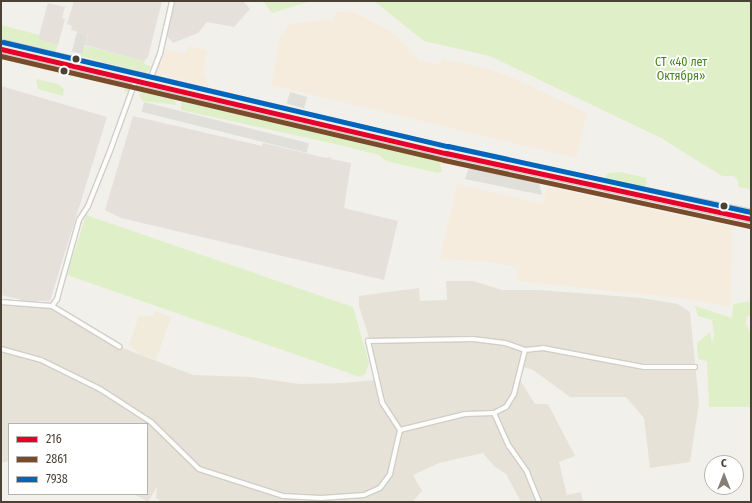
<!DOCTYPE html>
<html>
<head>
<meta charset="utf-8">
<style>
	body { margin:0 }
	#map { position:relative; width:752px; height:503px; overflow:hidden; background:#f2f0eb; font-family:"Fira Sans Condensed",sans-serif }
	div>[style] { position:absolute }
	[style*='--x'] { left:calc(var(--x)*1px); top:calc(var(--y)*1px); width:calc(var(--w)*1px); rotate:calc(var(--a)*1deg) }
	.residential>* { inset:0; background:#e7e2d8 }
	.commercial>* { inset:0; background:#f6ecdd }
	.industrial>* { inset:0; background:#e5e0da }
	.education>* { inset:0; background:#f1ebdc }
	.green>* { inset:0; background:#dfefc8; transform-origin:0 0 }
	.parking>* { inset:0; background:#e1dfda; transform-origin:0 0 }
	.roads { filter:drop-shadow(1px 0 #d0cec8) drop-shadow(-1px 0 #d0cec8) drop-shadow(0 1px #d0cec8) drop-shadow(0 -1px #d0cec8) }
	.minor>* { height:4px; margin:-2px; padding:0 2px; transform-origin:2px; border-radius:2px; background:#fdfdfc }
	.major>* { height:5.5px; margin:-2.75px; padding:0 2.75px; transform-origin:2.75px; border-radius:2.75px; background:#f1ede4 }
	.bus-1>* { height:5px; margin:-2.5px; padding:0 2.5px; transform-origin:2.5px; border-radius:2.5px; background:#e4002b }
	.bus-2>* { height:5px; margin:-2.5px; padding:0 2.5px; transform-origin:2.5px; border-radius:2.5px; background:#7a4b2a }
	.bus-3>* { height:5px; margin:-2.5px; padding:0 2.5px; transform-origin:2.5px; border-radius:2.5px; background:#0065bd }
	.dots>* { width:11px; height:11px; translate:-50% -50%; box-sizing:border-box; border:2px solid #fff; border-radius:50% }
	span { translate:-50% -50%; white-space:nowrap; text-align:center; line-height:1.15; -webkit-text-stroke:3.5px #fff; paint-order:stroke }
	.park-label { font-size:12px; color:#468321 }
	.frame { position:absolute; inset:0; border:2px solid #4a4235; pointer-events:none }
	.legend { position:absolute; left:8px; top:423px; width:140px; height:72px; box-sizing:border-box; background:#fff; border:1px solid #b7b3ae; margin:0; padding:5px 7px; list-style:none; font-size:12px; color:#4a4235 }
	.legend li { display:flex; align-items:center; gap:8px; height:20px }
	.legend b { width:20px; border:1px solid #b7b3ae }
	.north { position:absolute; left:704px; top:455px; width:40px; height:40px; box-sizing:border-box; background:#fff; border:1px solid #b7b3ae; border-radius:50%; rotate:0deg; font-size:11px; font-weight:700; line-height:16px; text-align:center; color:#4a4235 }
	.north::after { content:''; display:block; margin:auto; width:14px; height:18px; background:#857f75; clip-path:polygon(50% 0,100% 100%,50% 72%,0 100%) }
</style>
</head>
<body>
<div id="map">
	<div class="residential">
		<i style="clip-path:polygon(446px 281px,473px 281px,502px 290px,540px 290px,642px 298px,678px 304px,690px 312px,699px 403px,690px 462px,650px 468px,644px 418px,626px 397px,570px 397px,533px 370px,523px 367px,520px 380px,535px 404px,548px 404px,575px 456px,559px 462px,567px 495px,581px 492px,583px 502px,521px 502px,506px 474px,495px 467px,483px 453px,439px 463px,413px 475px,422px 491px,412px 502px,162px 502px,156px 498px,157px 487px,148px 502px,134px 494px,147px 494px,147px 424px,9px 424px,9px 461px,1px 463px,1px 302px,52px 306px,120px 347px,193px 375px,251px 377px,300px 384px,343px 383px,374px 380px,378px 376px,371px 344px,359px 306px,359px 296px,419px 288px,420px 301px,447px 300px)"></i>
	</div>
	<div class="commercial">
		<i style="clip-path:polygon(351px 11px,393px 32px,409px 48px,408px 51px,418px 57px,417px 60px,439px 64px,443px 59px,485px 68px,520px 81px,587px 113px,576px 158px,271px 85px,280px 36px,290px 24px,326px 20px,333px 22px,335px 13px)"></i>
		<i style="clip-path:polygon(188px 46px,208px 50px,203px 71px,209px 87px,156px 73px,163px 48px,186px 54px)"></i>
		<i style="clip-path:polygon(457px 184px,543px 204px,547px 187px,732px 227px,731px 307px,680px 298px,517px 281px,516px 267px,490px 262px,440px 259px)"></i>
	</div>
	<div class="industrial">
		<i style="clip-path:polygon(74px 1px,162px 1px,148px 57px,144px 61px,85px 45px,88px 35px,71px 30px,72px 26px,67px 24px)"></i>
		<i style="clip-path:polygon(175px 1px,243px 1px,250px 9px,234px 27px,207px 22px,198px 33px,173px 43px,166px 35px)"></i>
		<i style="clip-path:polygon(48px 3px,65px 7px,62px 18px,65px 19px,58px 45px,38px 39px)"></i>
		<i style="clip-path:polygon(1px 86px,107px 117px,50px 301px,27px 301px,1px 295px)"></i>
		<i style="clip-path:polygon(133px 116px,262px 146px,263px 143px,326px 158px,331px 157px,331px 159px,351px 163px,344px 208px,398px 221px,384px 280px,121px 218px,105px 210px)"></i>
	</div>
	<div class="education">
		<i style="clip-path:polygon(155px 311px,171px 317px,156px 360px,140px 354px,129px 345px,139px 315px,152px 317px)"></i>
	</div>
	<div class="green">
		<i style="clip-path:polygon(263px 1px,311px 1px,272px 13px)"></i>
		<i style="clip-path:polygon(374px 1px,751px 1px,751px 189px,738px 187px,738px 181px,734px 176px,722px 176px,661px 138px,490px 56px,424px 41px)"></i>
		<i style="clip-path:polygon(1px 25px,40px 35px,39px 39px,58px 45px,56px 50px,53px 52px,1px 40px)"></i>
		<i style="clip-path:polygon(86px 46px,145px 61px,144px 64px,151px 66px,150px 69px,146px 73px,80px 56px)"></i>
		<i style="left:1px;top:52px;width:61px;height:7px;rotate:13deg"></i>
		<i style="clip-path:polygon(61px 69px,128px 83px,130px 88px,128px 92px,125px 92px,124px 88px,60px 73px)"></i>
		<i style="clip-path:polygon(36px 79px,58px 84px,64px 89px,63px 96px,38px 89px)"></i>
		<i style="clip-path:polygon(148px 87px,158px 92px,163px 100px,161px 88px,167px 89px,177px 105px,143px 101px,139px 95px)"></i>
		<i style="clip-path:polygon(182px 93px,222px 107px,433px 153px,444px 161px,440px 165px,442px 171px,438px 173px,386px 161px,379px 155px,344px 146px,181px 110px)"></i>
		<i style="clip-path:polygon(621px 172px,646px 178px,647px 184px,643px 187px,607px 180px,605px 177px,608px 173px)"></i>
		<i style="clip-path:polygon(86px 215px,353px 307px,369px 363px,365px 374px,360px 377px,67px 275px)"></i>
		<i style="clip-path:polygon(751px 301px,751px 315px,747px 316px,746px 324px,751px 334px,751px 407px,709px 407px,707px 361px,698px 359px,697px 343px,710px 332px,712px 343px,714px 335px,712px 320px,698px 316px,695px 306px,732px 318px,733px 304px)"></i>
	</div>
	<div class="parking">
		<i style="left:77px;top:32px;width:11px;height:20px;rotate:15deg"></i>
		<i style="left:290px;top:92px;width:18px;height:12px;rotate:16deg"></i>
		<i style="left:144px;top:102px;width:170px;height:10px;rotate:14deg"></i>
		<i style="clip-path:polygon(474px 165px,538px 179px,542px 195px,465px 179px,468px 170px)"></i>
	</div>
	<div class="roads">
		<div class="minor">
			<i style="--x:148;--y:77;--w:3;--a:0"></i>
			<i style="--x:151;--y:77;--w:25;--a:-69"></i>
			<i style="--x:160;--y:54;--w:54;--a:-77.2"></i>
			<i style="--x:1;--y:302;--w:51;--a:4.5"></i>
			<i style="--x:52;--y:306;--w:79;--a:31.1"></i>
			<i style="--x:52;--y:306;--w:9;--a:-54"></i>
			<i style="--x:57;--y:299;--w:82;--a:-74.4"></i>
			<i style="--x:79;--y:220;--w:17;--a:-57"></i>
			<i style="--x:88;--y:206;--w:59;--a:-68.2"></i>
			<i style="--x:110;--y:151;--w:77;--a:-70.1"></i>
			<i style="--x:1;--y:349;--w:41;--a:15.4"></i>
			<i style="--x:41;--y:360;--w:66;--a:26.2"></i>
			<i style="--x:100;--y:389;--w:61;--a:32.9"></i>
			<i style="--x:151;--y:422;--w:67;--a:44.4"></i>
			<i style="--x:199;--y:469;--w:88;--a:17.8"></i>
			<i style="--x:283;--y:496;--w:38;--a:3"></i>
			<i style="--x:321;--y:498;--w:43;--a:-4"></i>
			<i style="--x:364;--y:495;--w:17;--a:-24"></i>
			<i style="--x:380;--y:488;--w:17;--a:-54"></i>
			<i style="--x:390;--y:474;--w:45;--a:-77.2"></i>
			<i style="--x:400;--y:430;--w:67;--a:-13.8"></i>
			<i style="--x:465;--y:414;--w:29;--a:-2"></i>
			<i style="--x:494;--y:413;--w:13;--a:-27"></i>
			<i style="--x:506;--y:407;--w:15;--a:-58"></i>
			<i style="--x:514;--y:394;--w:45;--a:-76"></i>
			<i style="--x:494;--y:413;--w:36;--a:66"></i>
			<i style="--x:509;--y:446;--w:32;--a:55"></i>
			<i style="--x:527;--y:472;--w:32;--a:68"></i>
			<i style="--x:400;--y:430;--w:33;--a:-123"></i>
			<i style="--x:382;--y:402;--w:63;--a:-102.9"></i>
			<i style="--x:368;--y:341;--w:105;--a:-1.1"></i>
			<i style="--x:473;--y:339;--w:32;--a:7"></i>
			<i style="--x:505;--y:343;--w:21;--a:19"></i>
			<i style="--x:525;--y:350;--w:18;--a:-6"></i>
			<i style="--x:543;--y:348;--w:103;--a:10.7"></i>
			<i style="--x:644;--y:367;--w:51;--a:0"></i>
		</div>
		<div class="major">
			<i style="--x:1;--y:43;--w:504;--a:13.32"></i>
			<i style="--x:491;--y:159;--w:266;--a:11.7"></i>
			<i style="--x:1;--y:49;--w:457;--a:13.2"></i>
			<i style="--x:446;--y:153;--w:312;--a:12.2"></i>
		</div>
	</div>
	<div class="bus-1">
		<i style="--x:1;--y:49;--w:457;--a:13.2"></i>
		<i style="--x:446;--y:153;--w:312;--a:12.2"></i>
	</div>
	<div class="bus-2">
		<i style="--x:1;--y:56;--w:455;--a:13.2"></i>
		<i style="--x:444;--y:160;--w:313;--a:12.2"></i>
	</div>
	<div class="bus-3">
		<i style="--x:3;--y:42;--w:457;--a:13.2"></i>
		<i style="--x:448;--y:146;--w:310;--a:12.3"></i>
	</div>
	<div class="dots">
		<i style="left:76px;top:59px;background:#4a4235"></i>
		<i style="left:64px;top:71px;background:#4a4235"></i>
		<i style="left:724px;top:206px;background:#4a4235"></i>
	</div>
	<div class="park-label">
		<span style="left:681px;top:70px">СТ «40 лет<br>Октября»</span>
	</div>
	<div class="frame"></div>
	<ul class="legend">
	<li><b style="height:5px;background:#e4002b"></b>216</li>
	<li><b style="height:5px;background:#7a4b2a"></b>2861</li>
	<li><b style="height:5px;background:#0065bd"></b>7938</li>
	</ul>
	<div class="north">С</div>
</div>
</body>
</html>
